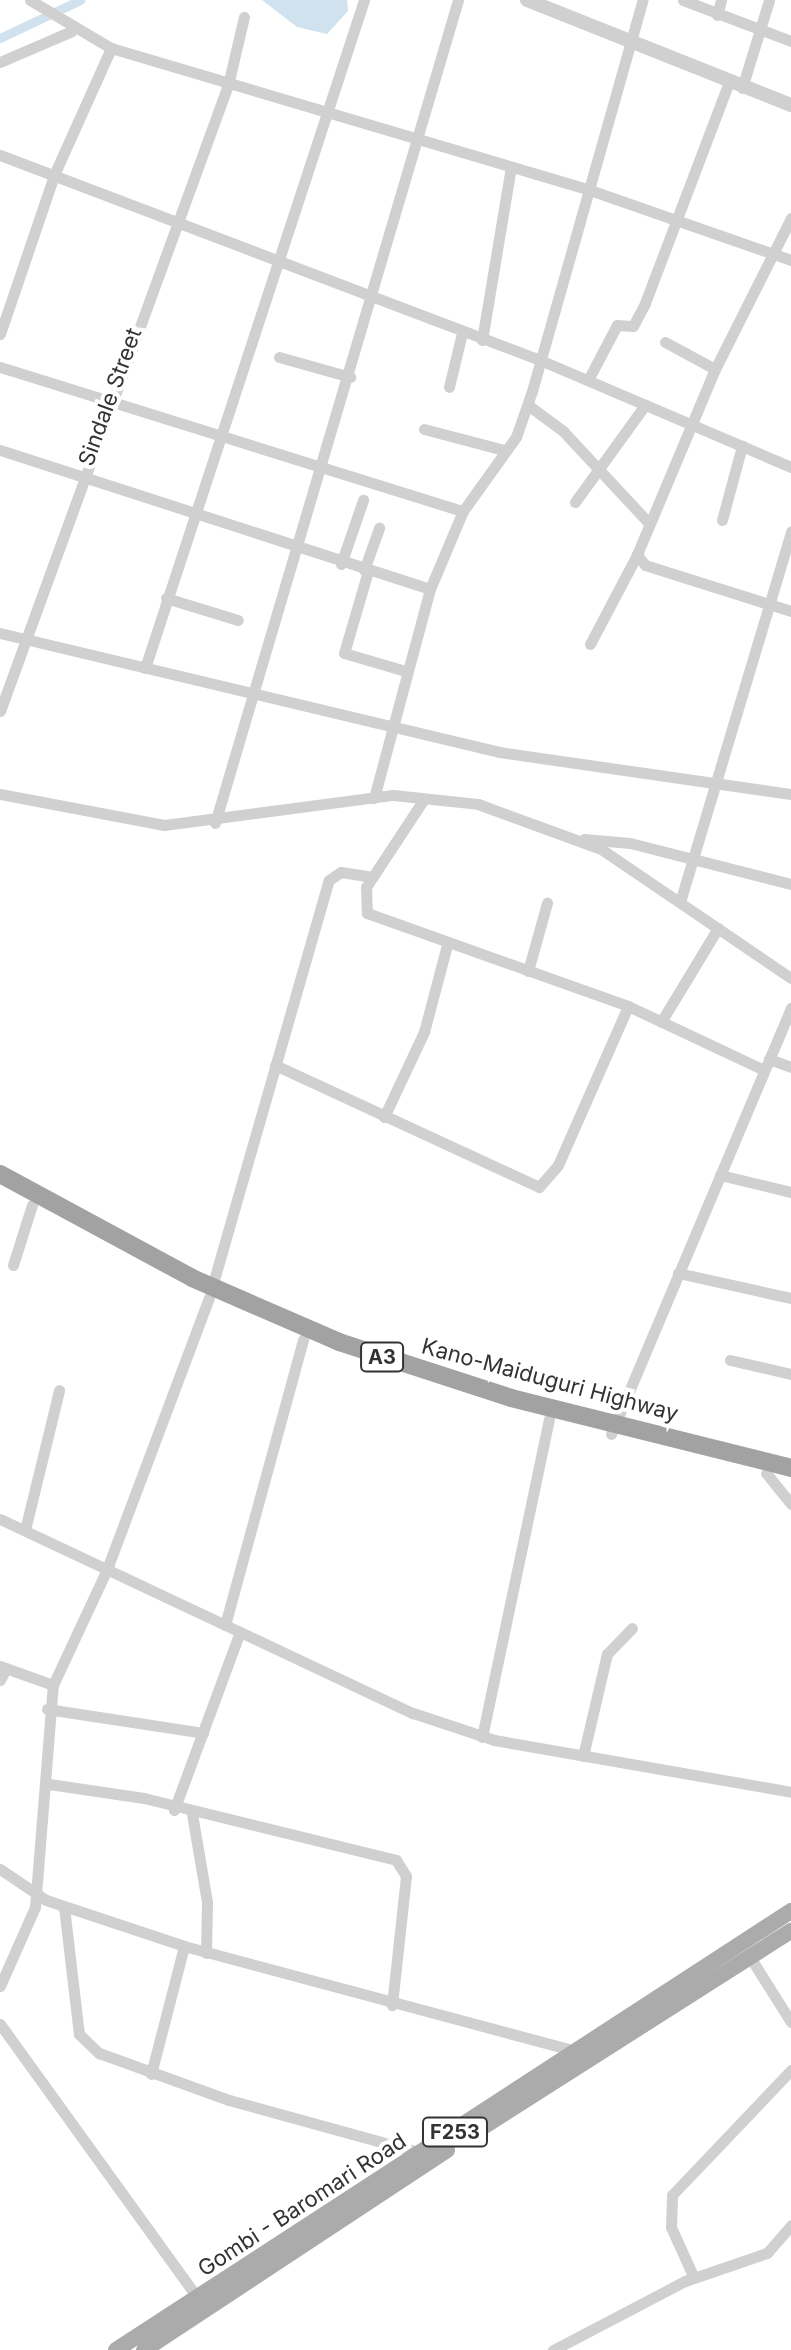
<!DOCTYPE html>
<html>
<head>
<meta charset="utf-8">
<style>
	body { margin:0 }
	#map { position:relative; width:791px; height:2350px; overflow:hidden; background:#fff; font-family:Inter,sans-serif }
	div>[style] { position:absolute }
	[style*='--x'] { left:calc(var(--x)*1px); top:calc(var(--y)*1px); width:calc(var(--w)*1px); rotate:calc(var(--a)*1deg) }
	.water>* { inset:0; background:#cfe2ee }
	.canal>* { height:9px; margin:-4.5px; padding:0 4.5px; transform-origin:4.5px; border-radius:4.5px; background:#cfe2ee }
	.minor>* { height:11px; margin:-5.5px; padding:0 5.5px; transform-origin:5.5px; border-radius:5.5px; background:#d0d0d0 }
	.tertiary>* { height:14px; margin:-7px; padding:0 7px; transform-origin:7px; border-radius:7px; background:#d0d0d0 }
	.primary>* { height:16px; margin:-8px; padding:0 8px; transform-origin:8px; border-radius:8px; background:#ababab }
	.trunk>* { height:18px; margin:-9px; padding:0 9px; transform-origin:9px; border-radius:9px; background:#a2a2a2 }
	span { translate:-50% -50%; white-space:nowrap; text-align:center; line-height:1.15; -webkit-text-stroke:8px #fff; paint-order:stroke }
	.shield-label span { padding:2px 6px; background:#fff; border:2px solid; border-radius:6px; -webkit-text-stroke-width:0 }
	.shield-label { font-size:20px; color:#333; font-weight:700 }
	.street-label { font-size:22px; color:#333 }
</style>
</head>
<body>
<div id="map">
	<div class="water">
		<i style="clip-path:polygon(262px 0,347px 0,348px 11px,327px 34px,297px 27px)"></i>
	</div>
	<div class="canal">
		<i style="--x:0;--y:38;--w:89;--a:-25.4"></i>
	</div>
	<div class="minor">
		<i style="--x:30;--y:0;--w:94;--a:30.7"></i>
		<i style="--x:111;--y:48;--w:496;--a:16.5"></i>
		<i style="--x:587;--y:189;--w:216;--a:19.2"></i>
		<i style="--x:683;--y:0;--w:116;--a:20.8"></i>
		<i style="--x:717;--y:15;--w:16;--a:-75"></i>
		<i style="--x:0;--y:62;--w:78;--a:-23.3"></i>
		<i style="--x:742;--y:88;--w:92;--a:-72.9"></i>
		<i style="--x:0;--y:155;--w:578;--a:20.79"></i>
		<i style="--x:540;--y:360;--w:273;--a:23.1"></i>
		<i style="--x:791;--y:218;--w:169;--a:116.7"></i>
		<i style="--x:715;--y:369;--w:202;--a:112.8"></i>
		<i style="--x:637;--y:555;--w:13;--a:51"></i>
		<i style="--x:645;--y:565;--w:153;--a:17.5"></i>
		<i style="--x:0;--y:334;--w:168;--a:-71.2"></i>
		<i style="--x:54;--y:175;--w:139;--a:-65.8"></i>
		<i style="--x:482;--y:340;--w:175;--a:-80.5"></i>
		<i style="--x:665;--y:342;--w:57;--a:28.4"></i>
		<i style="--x:279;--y:357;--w:74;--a:15.7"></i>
		<i style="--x:0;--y:367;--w:485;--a:17.3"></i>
		<i style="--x:588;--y:380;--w:62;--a:-62.2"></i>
		<i style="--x:617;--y:325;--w:16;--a:4"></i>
		<i style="--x:633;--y:326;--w:26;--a:-62"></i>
		<i style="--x:645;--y:303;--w:234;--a:-69.2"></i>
		<i style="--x:449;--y:387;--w:56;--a:-76.5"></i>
		<i style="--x:528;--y:405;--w:44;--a:36.6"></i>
		<i style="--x:563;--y:431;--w:125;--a:47"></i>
		<i style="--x:424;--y:429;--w:83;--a:14.7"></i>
		<i style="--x:0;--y:450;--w:452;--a:17.9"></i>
		<i style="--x:575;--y:502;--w:120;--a:-54.2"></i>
		<i style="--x:722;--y:520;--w:77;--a:-74.9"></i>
		<i style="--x:341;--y:564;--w:68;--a:-71"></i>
		<i style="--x:364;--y:570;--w:45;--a:-70.3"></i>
		<i style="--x:368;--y:571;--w:85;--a:106.3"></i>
		<i style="--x:344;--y:653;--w:64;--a:16.4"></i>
		<i style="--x:166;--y:598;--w:75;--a:17"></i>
		<i style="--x:0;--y:633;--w:513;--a:13.41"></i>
		<i style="--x:499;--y:752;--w:295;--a:8.2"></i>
		<i style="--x:590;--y:644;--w:101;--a:-62.2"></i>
		<i style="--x:145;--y:668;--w:703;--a:-71.85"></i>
		<i style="--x:0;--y:711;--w:666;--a:-69.99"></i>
		<i style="--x:228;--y:85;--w:70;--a:-76.8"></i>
		<i style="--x:0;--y:794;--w:167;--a:10.7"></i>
		<i style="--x:164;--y:825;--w:231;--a:-7.5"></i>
		<i style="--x:393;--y:795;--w:85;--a:6"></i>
		<i style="--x:478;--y:804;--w:131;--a:20.1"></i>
		<i style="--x:601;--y:849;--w:230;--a:34.2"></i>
		<i style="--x:374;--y:798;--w:216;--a:-75"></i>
		<i style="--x:430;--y:589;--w:85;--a:-67.1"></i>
		<i style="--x:463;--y:511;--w:91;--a:-54.4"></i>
		<i style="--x:516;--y:437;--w:49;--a:-70.8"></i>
		<i style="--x:532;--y:391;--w:406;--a:-74.2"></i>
		<i style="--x:424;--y:799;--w:105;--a:123.4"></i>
		<i style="--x:366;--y:887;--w:26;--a:88"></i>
		<i style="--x:367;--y:913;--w:277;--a:19.6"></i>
		<i style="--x:628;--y:1006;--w:150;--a:25.2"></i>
		<i style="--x:215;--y:823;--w:858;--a:-73.55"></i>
		<i style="--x:584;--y:839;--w:46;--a:5"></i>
		<i style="--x:630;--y:843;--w:166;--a:14.3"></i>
		<i style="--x:680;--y:902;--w:387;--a:-73.3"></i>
		<i style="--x:528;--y:971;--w:71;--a:-74.4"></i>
		<i style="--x:661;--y:1022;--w:110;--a:-58.8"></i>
		<i style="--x:769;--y:1059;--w:23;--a:20"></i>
		<i style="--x:275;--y:1065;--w:291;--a:24.8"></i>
		<i style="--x:539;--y:1187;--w:29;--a:-49"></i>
		<i style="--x:558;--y:1165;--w:174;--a:-66.2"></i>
		<i style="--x:384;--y:1117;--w:94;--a:-64.8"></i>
		<i style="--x:424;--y:1032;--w:90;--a:-75.2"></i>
		<i style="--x:720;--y:1175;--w:73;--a:13.5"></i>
		<i style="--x:13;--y:1265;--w:63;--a:-72.4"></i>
		<i style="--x:678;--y:1273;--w:116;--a:12.5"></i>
		<i style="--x:212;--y:1287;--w:423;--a:-74"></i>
		<i style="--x:329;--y:880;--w:14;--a:-34"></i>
		<i style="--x:341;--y:872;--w:32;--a:9"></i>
		<i style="--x:730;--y:1360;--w:63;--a:12.9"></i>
		<i style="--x:611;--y:1434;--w:463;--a:-67.1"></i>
		<i style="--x:766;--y:1473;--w:40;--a:51"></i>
		<i style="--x:0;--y:1519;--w:456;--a:25.2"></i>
		<i style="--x:413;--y:1713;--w:85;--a:18.4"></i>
		<i style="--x:494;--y:1740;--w:302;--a:9.9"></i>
		<i style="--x:25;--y:1530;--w:144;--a:-76.3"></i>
		<i style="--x:225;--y:1625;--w:296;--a:-74.7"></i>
		<i style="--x:0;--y:1666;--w:56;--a:19.7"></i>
		<i style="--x:0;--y:1680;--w:13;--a:-63"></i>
		<i style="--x:47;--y:1709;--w:158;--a:8.7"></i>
		<i style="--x:482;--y:1737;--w:325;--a:-78.1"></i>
		<i style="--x:583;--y:1756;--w:105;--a:-76.8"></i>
		<i style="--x:607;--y:1654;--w:36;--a:-46"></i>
		<i style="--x:49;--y:1784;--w:96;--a:8.4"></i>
		<i style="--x:144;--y:1798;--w:260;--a:13.8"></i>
		<i style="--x:396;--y:1860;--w:19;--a:58"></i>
		<i style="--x:406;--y:1876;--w:130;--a:96.2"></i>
		<i style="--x:174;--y:1810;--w:190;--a:-69.7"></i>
		<i style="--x:192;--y:1814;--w:89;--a:80.3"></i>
		<i style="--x:207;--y:1902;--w:51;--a:91.1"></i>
		<i style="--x:0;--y:1869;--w:55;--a:34"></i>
		<i style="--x:46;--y:1900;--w:145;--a:18.4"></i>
		<i style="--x:184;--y:1946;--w:409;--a:15"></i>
		<i style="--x:64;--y:1907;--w:128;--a:83.3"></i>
		<i style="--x:79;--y:2034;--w:28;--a:44"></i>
		<i style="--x:99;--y:2053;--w:138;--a:19.9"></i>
		<i style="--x:229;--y:2100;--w:200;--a:15.4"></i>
		<i style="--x:750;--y:1957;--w:77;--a:57.8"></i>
		<i style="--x:0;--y:1986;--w:86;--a:-66.1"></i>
		<i style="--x:35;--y:1907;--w:223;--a:-85.4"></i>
		<i style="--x:53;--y:1685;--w:128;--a:-65"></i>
		<i style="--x:107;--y:1569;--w:290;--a:-69.4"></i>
		<i style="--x:0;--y:2024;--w:339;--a:54.2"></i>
		<i style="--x:151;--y:2074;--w:132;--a:-75.5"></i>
		<i style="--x:694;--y:2278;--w:56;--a:-114.3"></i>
		<i style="--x:671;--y:2227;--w:32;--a:-88"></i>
		<i style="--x:672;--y:2195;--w:173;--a:-46.4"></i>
		<i style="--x:553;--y:2350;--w:149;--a:-27.6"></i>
		<i style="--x:685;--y:2281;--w:87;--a:-18.9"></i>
		<i style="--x:767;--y:2253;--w:37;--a:-49"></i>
	</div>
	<div class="tertiary">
		<i style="--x:527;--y:0;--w:284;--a:21.7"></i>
	</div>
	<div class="primary">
		<i style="--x:483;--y:2127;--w:365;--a:-32.5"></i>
		<i style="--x:116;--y:2350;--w:805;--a:-33.04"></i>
		<i style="--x:144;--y:2350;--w:363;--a:-33.4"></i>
	</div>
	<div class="trunk">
		<i style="--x:0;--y:1174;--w:218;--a:28.4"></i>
		<i style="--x:192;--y:1278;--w:160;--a:23.5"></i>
		<i style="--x:339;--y:1342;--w:181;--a:18"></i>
		<i style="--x:511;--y:1398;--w:289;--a:14"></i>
	</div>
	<div class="shield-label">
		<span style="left:382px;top:1357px">A3</span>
		<span style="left:455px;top:2132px">F253</span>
	</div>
	<div class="street-label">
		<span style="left:110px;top:397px;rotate:-70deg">Sindale Street</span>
		<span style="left:550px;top:1380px;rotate:15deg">Kano-Maiduguri Highway</span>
		<span style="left:302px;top:2205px;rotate:-33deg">Gombi - Baromari Road</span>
	</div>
</div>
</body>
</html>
